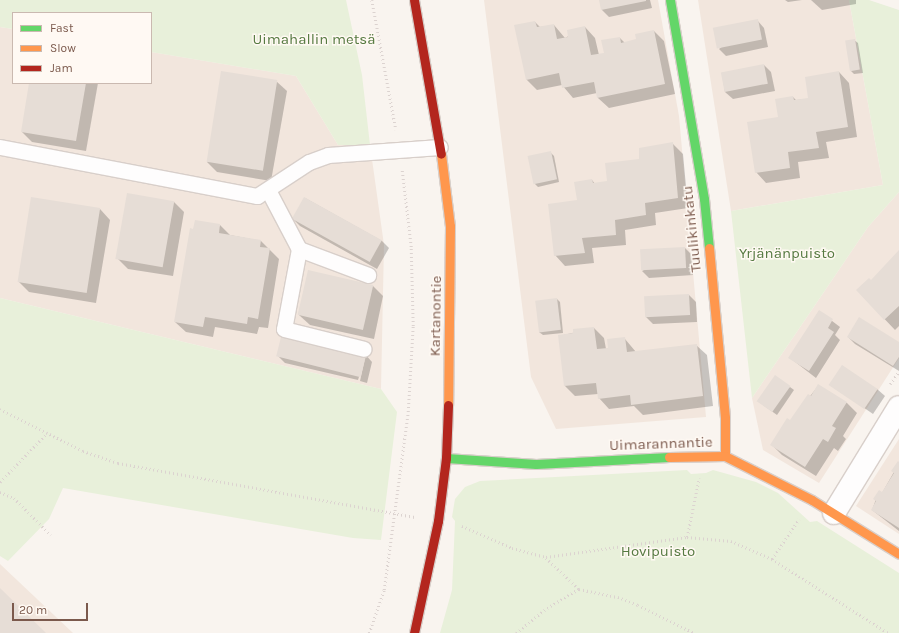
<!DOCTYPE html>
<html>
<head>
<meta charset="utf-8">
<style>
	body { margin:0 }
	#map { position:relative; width:899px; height:633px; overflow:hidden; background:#f9f4ef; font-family:Karla,sans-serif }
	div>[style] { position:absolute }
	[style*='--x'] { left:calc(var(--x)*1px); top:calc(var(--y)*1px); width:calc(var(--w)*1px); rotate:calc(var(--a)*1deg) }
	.residential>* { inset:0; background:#f2e6dd }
	.green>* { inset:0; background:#e8f0da }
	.shadow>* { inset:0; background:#0003 }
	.building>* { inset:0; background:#e6ddd6; transform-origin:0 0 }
	.path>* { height:2.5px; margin-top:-1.25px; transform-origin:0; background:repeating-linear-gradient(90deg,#dcd3d0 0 1px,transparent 0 4px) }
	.roads { filter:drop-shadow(1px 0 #d8cfca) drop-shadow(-1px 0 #d8cfca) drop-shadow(0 1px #d8cfca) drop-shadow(0 -1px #d8cfca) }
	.lane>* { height:15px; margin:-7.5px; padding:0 7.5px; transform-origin:7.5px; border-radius:7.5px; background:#fefdfd }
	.street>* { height:22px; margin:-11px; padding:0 11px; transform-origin:11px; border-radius:11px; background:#fefdfd }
	.fast>* { height:9px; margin:-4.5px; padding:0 4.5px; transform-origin:4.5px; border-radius:4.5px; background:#63d668 }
	.slow>* { height:9px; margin:-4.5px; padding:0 4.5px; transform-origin:4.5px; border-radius:4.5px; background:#ff974d }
	.jam>* { height:9px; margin:-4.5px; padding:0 4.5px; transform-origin:4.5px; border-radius:4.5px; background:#b3261e }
	span { translate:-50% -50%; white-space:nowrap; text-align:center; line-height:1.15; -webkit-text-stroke:3px #fff9f3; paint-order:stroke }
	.park-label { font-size:15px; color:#567a41 }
	.street-label { font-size:15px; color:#7b594c }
	.legend { position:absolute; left:12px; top:12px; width:140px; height:72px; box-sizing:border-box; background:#fff9f3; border:1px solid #cab9b0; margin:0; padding:5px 7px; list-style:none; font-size:12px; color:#7b594c }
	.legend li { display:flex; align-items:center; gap:8px; height:20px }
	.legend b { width:20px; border:1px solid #cab9b0 }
	.scale { position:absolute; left:12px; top:603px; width:76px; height:18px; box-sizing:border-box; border:2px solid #7b594c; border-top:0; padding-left:5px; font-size:12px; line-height:14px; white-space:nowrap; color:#7b594c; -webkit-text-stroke:3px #fff9f3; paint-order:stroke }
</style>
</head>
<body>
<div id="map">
	<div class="residential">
		<i style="clip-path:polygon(484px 0,658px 0,679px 116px,706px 417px,556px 429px,531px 377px)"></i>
		<i style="clip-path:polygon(698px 0,849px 0,883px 185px,731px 211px)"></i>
		<i style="clip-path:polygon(0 27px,13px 29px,13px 83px,151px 83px,151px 52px,296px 76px,338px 145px,370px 145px,384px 245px,381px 389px,0 298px)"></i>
		<i style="clip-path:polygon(899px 192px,899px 358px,819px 483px,763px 450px,752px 398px,868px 227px)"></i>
		<i style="clip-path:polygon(899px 439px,899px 534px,856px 506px)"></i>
		<i style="clip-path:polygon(0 564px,73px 633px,0 633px)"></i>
	</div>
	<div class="green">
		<i style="clip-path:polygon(0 0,346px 0,362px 75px,370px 145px,338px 145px,296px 76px,151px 52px,151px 13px,13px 13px,13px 29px,0 27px)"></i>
		<i style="clip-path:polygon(849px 0,869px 0,899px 10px,899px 192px,868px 227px,752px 398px,731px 211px,883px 185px)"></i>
		<i style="clip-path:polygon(0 298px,381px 389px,397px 412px,381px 540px,353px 538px,63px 488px,49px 519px,8px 561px,0 556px)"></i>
		<i style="clip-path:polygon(687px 470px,691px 474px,706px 473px,713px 470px,756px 482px,778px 493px,810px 522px,817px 521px,899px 573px,899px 633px,440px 633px,452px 590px,455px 521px,452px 517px,455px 499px,465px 487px,480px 481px)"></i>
	</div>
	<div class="shadow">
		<i style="clip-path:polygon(600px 0,650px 0,652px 8px,609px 17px,602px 10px)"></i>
		<i style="clip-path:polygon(785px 0,802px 0,788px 2px)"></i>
		<i style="clip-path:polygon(811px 0,856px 0,856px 4px,822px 10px)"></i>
		<i style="clip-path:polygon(757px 20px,764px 28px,768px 47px,726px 56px,719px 49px)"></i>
		<i style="clip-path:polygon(535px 22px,540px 27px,554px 25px,565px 38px,585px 27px,595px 38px,599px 55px,605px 54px,620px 38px,625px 43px,637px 40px,654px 31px,664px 41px,675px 94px,609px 108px,598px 98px,597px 93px,573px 98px,562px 85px,537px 90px,526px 79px)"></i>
		<i style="clip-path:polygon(854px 40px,858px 43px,863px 73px,854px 74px,851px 71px)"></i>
		<i style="clip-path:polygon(764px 65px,771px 72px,775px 91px,733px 99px,725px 92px,722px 73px)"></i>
		<i style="clip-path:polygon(839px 72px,849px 83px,857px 137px,826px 142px,829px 158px,798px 162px,800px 178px,766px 183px,756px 172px,779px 118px,793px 97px,796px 100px,809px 99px)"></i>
		<i style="clip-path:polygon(276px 81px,287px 91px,271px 181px,217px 172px,207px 162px)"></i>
		<i style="clip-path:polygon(30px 83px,98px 83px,86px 151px,32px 142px,22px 132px)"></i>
		<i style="clip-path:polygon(673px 144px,683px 154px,688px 208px,655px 213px,656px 225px,625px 230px,626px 245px,592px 248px,594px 263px,565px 266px,555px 255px,578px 201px,592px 180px,595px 184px,608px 182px,640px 160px)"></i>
		<i style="clip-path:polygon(550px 152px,554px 156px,559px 182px,538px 187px,534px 183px)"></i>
		<i style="clip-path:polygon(305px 198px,382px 241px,389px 248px,377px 269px,300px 226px,293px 219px)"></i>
		<i style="clip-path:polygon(174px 202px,184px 212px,173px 276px,128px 269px,117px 258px)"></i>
		<i style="clip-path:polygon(100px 209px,110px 220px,96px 303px,29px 292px,18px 281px)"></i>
		<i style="clip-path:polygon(220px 225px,230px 235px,261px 241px,279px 259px,268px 328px,259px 327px,257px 334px,215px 327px,213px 337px,186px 332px,175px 322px)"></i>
		<i style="clip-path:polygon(685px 248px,692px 255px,693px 275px,649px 278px,642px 271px)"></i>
		<i style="clip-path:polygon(899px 254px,899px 326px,895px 330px,857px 290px,871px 282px)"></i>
		<i style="clip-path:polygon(309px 272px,373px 286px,383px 296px,374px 339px,310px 325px,299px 315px)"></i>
		<i style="clip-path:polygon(689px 295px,696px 302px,697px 322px,653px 324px,646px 317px)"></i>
		<i style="clip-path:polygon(557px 299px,560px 302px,563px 333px,543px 335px,539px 332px)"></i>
		<i style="clip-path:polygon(819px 311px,840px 327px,835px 335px,840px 340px,816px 378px,790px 358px)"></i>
		<i style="clip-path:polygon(594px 328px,604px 338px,606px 349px,625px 339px,636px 352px,696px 345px,707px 355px,713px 406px,643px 415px,634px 406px,609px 409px,599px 398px,598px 394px,575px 396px,565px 386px,559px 336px)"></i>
		<i style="clip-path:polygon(848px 337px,899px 344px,899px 371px,855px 344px)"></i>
		<i style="clip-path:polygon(365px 354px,372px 362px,367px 383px,360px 381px,365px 358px,358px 380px,285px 363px,278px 356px)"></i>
		<i style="clip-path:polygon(831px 385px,877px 389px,885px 396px,873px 414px)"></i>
		<i style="clip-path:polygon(818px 386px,847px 403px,857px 413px,843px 436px,846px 439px,838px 451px,834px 448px,816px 476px,782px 455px,772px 445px)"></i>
		<i style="clip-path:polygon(790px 387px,794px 390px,777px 415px,759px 402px)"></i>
		<i style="clip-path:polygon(899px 463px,899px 531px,872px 510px,879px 491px,882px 493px)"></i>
	</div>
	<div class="building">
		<i style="clip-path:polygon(599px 0,646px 0,646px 1px,601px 10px)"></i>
		<i style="left:758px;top:19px;width:21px;height:46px;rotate:79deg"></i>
		<i style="clip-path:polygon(535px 21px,537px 27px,554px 24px,557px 39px,568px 37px,567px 30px,585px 26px,591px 55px,604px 53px,601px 40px,620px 37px,621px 43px,636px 39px,635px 34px,654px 30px,665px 84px,597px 98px,594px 82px,562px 88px,559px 73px,526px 80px,514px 25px)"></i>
		<i style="left:855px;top:39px;width:31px;height:10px;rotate:81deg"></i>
		<i style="left:764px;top:64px;width:20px;height:44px;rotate:79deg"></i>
		<i style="left:221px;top:71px;width:57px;height:92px;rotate:9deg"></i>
		<i style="clip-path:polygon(839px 71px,848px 127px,816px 132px,819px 148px,788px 152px,790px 168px,755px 173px,747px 122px,778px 117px,775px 99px,793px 96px,794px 100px,808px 98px,805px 77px)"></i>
		<i style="clip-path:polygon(29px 83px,86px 83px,76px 141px,21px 132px)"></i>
		<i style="clip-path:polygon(673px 142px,678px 198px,645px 203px,646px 215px,615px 220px,616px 235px,582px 238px,585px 253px,554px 256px,548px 204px,577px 200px,574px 182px,592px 179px,593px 183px,607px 181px,605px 163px,639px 159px,639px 148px)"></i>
		<i style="left:551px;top:151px;width:29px;height:24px;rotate:78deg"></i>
		<i style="left:127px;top:193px;width:48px;height:67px;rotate:10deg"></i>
		<i style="left:31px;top:197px;width:70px;height:86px;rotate:9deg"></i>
		<i style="left:304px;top:197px;width:89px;height:25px;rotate:29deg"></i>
		<i style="clip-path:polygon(195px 220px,220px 224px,219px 233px,261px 240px,260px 247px,270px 248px,258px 319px,248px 317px,247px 324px,205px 317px,203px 327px,174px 322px,190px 228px,193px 229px)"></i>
		<i style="left:685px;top:247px;width:21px;height:45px;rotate:87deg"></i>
		<i style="clip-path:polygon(899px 250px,899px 306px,884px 320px,856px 290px,869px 278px,871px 280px)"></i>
		<i style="left:308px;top:270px;width:67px;height:46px;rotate:13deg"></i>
		<i style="left:689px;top:294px;width:21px;height:45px;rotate:87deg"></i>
		<i style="left:557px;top:298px;width:32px;height:22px;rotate:83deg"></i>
		<i style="clip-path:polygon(819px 310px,833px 319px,828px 328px,834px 332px,809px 371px,788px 358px)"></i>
		<i style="clip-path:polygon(859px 317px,899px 342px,899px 357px,893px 366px,847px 337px)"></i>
		<i style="clip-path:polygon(594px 327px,597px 349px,608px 348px,607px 339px,625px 337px,627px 352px,697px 344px,703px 396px,631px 405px,630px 395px,598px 399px,596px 383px,564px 386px,558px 335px,573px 333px,573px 329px)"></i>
		<i style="left:282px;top:333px;width:87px;height:24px;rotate:14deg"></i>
		<i style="left:842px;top:365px;width:43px;height:24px;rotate:34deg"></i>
		<i style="left:775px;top:375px;width:19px;height:32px;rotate:35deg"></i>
		<i style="clip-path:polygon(818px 384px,847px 402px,832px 426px,836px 428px,828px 442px,823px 439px,805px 467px,770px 445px,787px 418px,790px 420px,808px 394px,811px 396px)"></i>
		<i style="clip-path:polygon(898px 461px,899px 462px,899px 528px,871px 510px,876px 501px,873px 499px,879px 490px,882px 492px,894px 473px,891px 471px)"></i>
		<i style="clip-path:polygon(0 588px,46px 633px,0 633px)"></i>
	</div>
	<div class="path">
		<i style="--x:372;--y:0;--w:132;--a:79.5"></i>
		<i style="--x:890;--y:384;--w:16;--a:-55"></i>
		<i style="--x:0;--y:409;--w:93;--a:26.8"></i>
		<i style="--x:83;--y:451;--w:37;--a:19"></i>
		<i style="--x:118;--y:463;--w:303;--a:10.3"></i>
		<i style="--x:0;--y:482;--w:68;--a:-46.2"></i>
		<i style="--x:0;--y:492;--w:15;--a:23"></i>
		<i style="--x:14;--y:498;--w:52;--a:45"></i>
		<i style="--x:462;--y:526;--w:55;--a:23.7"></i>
		<i style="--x:512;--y:548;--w:35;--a:15"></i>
		<i style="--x:546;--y:557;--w:142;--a:-8.1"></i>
		<i style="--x:687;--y:537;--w:44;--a:5.2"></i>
		<i style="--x:731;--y:541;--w:45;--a:23.7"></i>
		<i style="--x:772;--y:559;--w:138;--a:32.5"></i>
		<i style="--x:687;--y:537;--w:60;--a:-78.5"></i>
		<i style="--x:546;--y:558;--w:45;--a:43.2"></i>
		<i style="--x:579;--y:589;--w:40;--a:12"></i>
		<i style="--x:618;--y:597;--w:22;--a:22"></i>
		<i style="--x:638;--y:605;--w:63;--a:26.6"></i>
		<i style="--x:772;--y:559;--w:48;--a:-56"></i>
		<i style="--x:369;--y:633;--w:46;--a:-70.8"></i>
		<i style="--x:384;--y:590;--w:180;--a:-82.3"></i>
		<i style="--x:408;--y:412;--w:86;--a:-86.7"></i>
		<i style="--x:413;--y:326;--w:79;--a:-91.5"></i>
		<i style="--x:411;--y:247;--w:78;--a:-96.7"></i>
		<i style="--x:516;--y:633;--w:40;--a:-39"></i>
		<i style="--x:547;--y:608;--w:37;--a:-31"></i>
	</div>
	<div class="roads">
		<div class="lane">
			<i style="--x:0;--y:147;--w:262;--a:10.8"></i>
			<i style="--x:257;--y:196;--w:62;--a:-33.2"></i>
			<i style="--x:309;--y:162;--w:20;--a:-20"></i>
			<i style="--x:328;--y:155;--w:112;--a:-4.1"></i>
			<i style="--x:268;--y:190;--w:67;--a:62.3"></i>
			<i style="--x:299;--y:249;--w:81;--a:100.6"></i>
			<i style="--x:284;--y:329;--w:82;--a:14"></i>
			<i style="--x:299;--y:249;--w:74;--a:20.6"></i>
		</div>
		<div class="street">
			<i style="--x:834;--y:513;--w:124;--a:-58.5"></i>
		</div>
		<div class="fast">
			<i style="--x:670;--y:0;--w:202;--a:80.3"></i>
			<i style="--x:704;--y:199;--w:49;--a:84.2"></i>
			<i style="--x:446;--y:458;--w:90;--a:3.8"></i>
			<i style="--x:536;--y:464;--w:133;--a:-3"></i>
		</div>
		<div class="slow">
			<i style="--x:441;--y:154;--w:73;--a:82.9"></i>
			<i style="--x:450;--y:226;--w:179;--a:90.6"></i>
			<i style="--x:709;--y:248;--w:171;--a:84.6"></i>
			<i style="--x:725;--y:418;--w:38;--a:90"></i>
			<i style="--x:669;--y:457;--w:56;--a:-1"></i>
			<i style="--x:725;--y:456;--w:97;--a:26.8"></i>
			<i style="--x:812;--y:500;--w:102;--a:31.8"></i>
		</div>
		<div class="jam">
			<i style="--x:414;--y:0;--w:156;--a:80.1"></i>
			<i style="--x:414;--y:633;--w:115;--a:-77.9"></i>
			<i style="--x:438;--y:521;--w:64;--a:-82.8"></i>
			<i style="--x:446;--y:458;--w:53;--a:-87.8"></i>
		</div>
	</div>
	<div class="park-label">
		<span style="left:314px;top:40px">Uimahallin metsä</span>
		<span style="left:787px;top:254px">Yrjänänpuisto</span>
		<span style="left:658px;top:552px">Hovipuisto</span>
	</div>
	<div class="street-label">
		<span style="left:692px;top:229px;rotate:-96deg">Tuulikinkatu</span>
		<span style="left:436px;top:316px;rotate:-89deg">Kartanontie</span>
		<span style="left:661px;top:444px;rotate:-2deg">Uimarannantie</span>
	</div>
	<ul class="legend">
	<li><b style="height:5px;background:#63d668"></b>Fast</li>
	<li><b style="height:5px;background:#ff974d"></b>Slow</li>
	<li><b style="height:5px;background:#b3261e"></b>Jam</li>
	</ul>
	<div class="scale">20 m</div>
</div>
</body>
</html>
